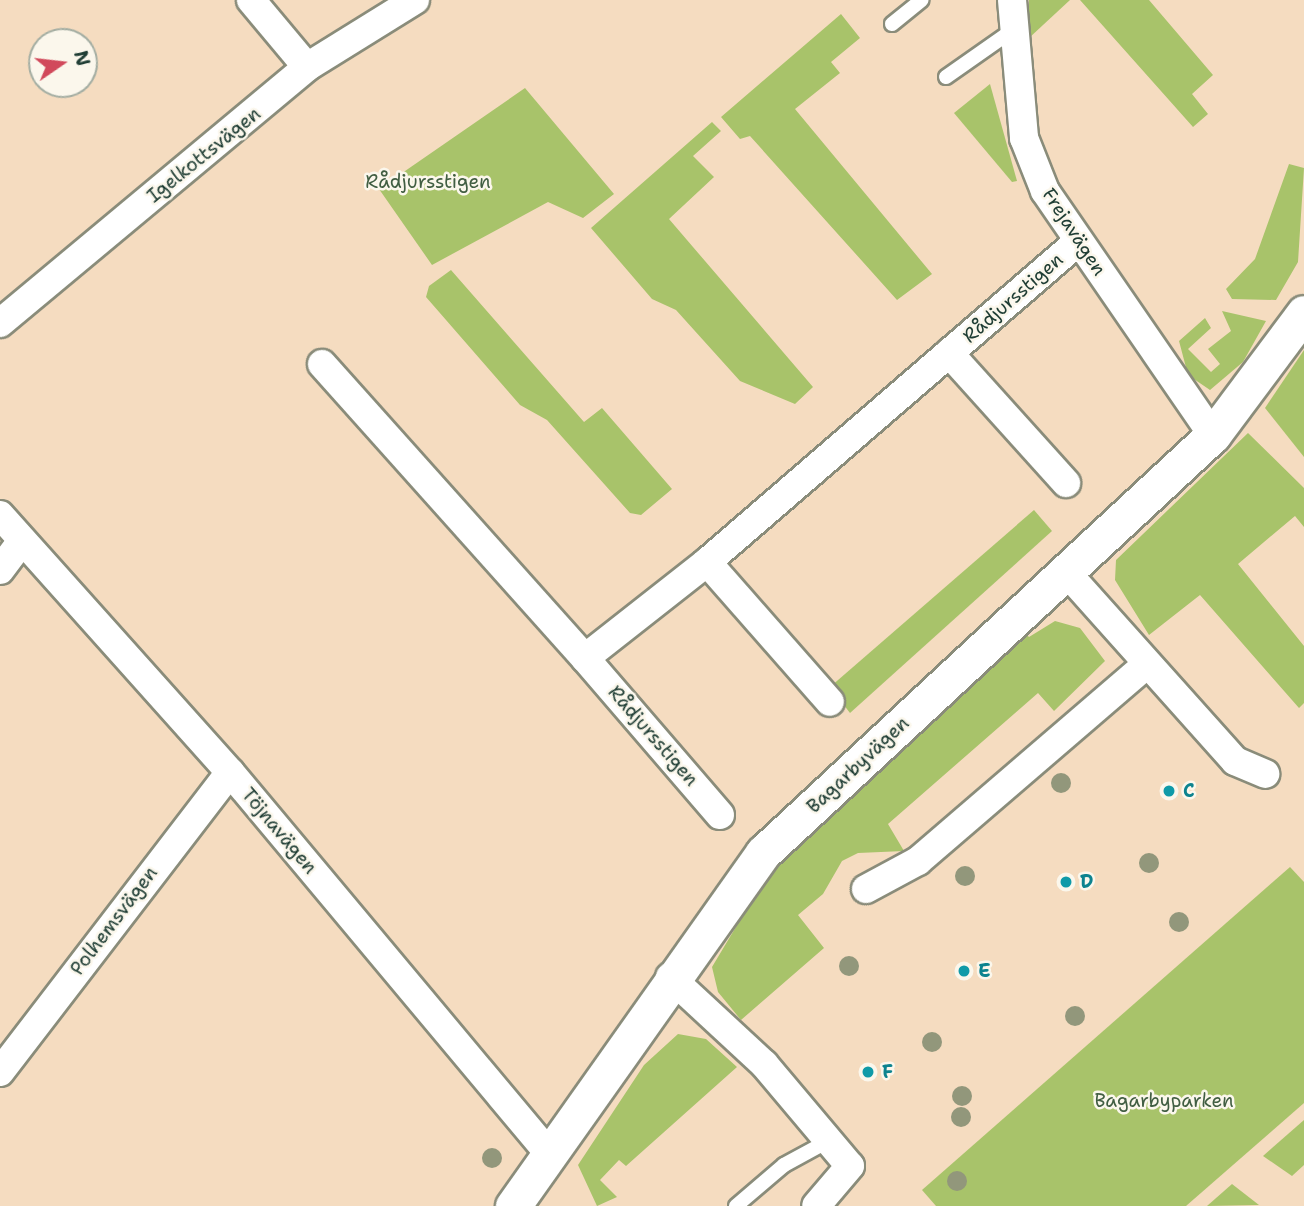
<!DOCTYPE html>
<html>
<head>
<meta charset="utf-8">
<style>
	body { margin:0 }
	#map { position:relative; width:1304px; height:1206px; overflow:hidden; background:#f5dcc0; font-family:"Shantell Sans",sans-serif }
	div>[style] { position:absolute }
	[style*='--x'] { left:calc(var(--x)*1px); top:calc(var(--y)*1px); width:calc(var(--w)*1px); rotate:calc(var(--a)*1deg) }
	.green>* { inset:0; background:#a8c36a }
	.roads { filter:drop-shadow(2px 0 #8a8c7a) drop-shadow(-2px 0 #8a8c7a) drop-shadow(0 2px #8a8c7a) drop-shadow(0 -2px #8a8c7a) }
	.service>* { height:14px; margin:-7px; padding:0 7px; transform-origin:7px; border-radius:7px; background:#fff }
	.minor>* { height:28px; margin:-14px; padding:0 14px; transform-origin:14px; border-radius:14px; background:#fff }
	.tertiary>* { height:35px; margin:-17.5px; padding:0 17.5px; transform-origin:17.5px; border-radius:17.5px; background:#fff }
	.trees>* { width:20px; height:20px; margin:-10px; border-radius:50%; background:#92977b }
	.dots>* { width:19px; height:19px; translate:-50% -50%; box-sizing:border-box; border:4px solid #fbf7ec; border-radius:50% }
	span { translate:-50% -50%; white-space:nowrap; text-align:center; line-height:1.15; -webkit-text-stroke:5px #fbf7ec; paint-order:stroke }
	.street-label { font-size:19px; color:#1f3d34 }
	.park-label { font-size:19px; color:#415e42 }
	.culture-label { font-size:19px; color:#0d838f; font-weight:700 }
	.left { translate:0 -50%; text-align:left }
	.north { position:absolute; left:28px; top:28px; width:70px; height:70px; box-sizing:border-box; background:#fbf7ec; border:2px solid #a3ada2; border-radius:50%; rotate:76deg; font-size:19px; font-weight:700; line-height:28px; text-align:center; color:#1f3d34 }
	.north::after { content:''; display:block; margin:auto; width:24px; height:32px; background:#d1495b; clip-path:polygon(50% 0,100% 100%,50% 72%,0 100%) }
</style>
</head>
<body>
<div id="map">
	<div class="green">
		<i style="clip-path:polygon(1029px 0,1070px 0,1029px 38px)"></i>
		<i style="clip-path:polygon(1080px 0,1149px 0,1213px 75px,1192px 94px,1208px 114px,1193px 127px)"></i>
		<i style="clip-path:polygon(841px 14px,860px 38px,831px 62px,840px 73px,795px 109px,932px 274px,897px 300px,750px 136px,740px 139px,721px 117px)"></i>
		<i style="clip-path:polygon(990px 84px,1017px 181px,1012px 182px,954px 113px)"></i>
		<i style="clip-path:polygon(525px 88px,614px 194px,583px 218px,548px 202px,432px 265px,379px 189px)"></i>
		<i style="clip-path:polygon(712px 122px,721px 131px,693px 156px,714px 177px,669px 219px,813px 387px,795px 404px,740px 381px,676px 310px,652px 299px,591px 228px)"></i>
		<i style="clip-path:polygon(1289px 164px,1304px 168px,1298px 262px,1276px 300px,1232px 299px,1226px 289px,1255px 259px)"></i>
		<i style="clip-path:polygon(451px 270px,584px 422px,602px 408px,672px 489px,641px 515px,630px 513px,547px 420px,520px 405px,426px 297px,429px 286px)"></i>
		<i style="clip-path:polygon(1222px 311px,1266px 321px,1243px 362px,1210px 390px,1188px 375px,1179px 341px,1205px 318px,1211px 328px,1188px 349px,1211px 372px,1220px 364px,1208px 349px,1231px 331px)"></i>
		<i style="clip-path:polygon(1304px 350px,1304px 457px,1265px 408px)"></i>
		<i style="clip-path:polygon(1248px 433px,1304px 488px,1304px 527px,1295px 516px,1238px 564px,1304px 646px,1304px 703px,1299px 708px,1200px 595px,1149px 635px,1115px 580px,1116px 560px)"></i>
		<i style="clip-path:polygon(1034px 510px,1052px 531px,850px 713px,830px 687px)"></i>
		<i style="clip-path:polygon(1055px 621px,1080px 628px,1105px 661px,1054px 711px,1038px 693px,888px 824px,904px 851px,858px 853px,842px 861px,823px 894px,798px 915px,824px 948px,741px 1020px,718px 992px,712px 967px,764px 880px,1024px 632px,1029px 637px)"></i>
		<i style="clip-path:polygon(1290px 867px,1304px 882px,1304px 1103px,1186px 1206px,936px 1206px,922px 1190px)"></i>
		<i style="clip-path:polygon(678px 1034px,706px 1039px,737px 1067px,626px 1166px,619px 1160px,600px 1180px,617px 1197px,597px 1206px,578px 1165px,644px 1065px)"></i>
		<i style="clip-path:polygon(1304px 1120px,1304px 1165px,1292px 1176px,1263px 1156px)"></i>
		<i style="clip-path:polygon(1232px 1184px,1259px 1205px,1207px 1206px)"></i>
	</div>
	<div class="roads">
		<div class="service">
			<i style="--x:892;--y:24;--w:38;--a:-39"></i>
			<i style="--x:946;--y:77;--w:78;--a:-35.1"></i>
			<i style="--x:736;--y:1206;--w:63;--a:-40.5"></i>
			<i style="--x:784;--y:1165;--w:52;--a:-28.5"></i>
		</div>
		<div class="minor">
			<i style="--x:251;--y:0;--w:87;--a:50.1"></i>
			<i style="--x:1012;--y:0;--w:139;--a:85"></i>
			<i style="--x:1024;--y:138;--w:57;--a:68.4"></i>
			<i style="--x:1045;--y:191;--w:296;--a:55.5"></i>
			<i style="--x:0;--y:323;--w:400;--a:-39.8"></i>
			<i style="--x:307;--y:67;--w:127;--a:-31.8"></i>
			<i style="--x:949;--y:353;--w:175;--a:48"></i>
			<i style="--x:322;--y:364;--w:394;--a:48.2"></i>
			<i style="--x:0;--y:515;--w:345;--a:48.2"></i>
			<i style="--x:230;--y:772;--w:498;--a:50.1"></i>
			<i style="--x:707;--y:562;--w:186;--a:48.7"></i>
			<i style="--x:0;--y:570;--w:35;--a:-53"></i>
			<i style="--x:1067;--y:573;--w:252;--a:48.2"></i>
			<i style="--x:1235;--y:761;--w:33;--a:23"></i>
			<i style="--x:720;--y:815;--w:207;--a:-130.7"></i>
			<i style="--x:585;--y:658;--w:155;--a:-38.2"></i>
			<i style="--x:707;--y:562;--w:488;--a:-40.8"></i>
			<i style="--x:866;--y:889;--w:59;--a:-28.3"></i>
			<i style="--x:918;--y:861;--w:301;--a:-40.7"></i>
			<i style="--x:670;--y:977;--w:128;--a:42.8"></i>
			<i style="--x:764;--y:1064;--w:133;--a:49.9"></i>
			<i style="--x:850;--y:1166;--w:52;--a:130.4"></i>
			<i style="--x:0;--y:1072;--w:378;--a:-52.5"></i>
		</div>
		<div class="tertiary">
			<i style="--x:513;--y:1206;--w:433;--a:-54.7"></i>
			<i style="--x:763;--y:853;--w:614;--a:-42.89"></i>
			<i style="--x:1213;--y:435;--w:152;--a:-53.3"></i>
		</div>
	</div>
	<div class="trees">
		<i style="left:1061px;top:783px"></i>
		<i style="left:1149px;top:863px"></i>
		<i style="left:965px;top:876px"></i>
		<i style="left:1179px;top:922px"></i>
		<i style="left:849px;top:966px"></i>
		<i style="left:1075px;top:1016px"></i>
		<i style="left:932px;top:1042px"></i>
		<i style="left:962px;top:1096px"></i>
		<i style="left:961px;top:1117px"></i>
		<i style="left:492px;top:1158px"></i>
		<i style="left:957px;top:1181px"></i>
	</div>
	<div class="dots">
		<i style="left:1169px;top:791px;background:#0f9aa8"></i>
		<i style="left:1066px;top:882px;background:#0f9aa8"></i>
		<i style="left:964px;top:971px;background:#0f9aa8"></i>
		<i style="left:868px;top:1072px;background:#0f9aa8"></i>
	</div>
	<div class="street-label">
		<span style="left:204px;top:155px;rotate:-39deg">Igelkottsvägen</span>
		<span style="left:1074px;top:232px;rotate:57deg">Frejavägen</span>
		<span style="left:1013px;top:298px;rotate:-41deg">Rådjursstigen</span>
		<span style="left:653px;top:736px;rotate:49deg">Rådjursstigen</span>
		<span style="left:858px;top:765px;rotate:-43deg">Bagarbyvägen</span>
		<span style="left:279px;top:831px;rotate:50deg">Töjnavägen</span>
		<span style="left:114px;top:921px;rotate:-53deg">Polhemsvägen</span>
	</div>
	<div class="park-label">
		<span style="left:428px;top:182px">Rådjursstigen</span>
		<span style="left:1164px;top:1101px">Bagarbyparken</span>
	</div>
	<div class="culture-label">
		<span class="left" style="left:1183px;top:791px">C</span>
		<span class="left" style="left:1080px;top:882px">D</span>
		<span class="left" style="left:978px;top:971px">E</span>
		<span class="left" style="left:882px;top:1072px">F</span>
	</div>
	<div class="north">N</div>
</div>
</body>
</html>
